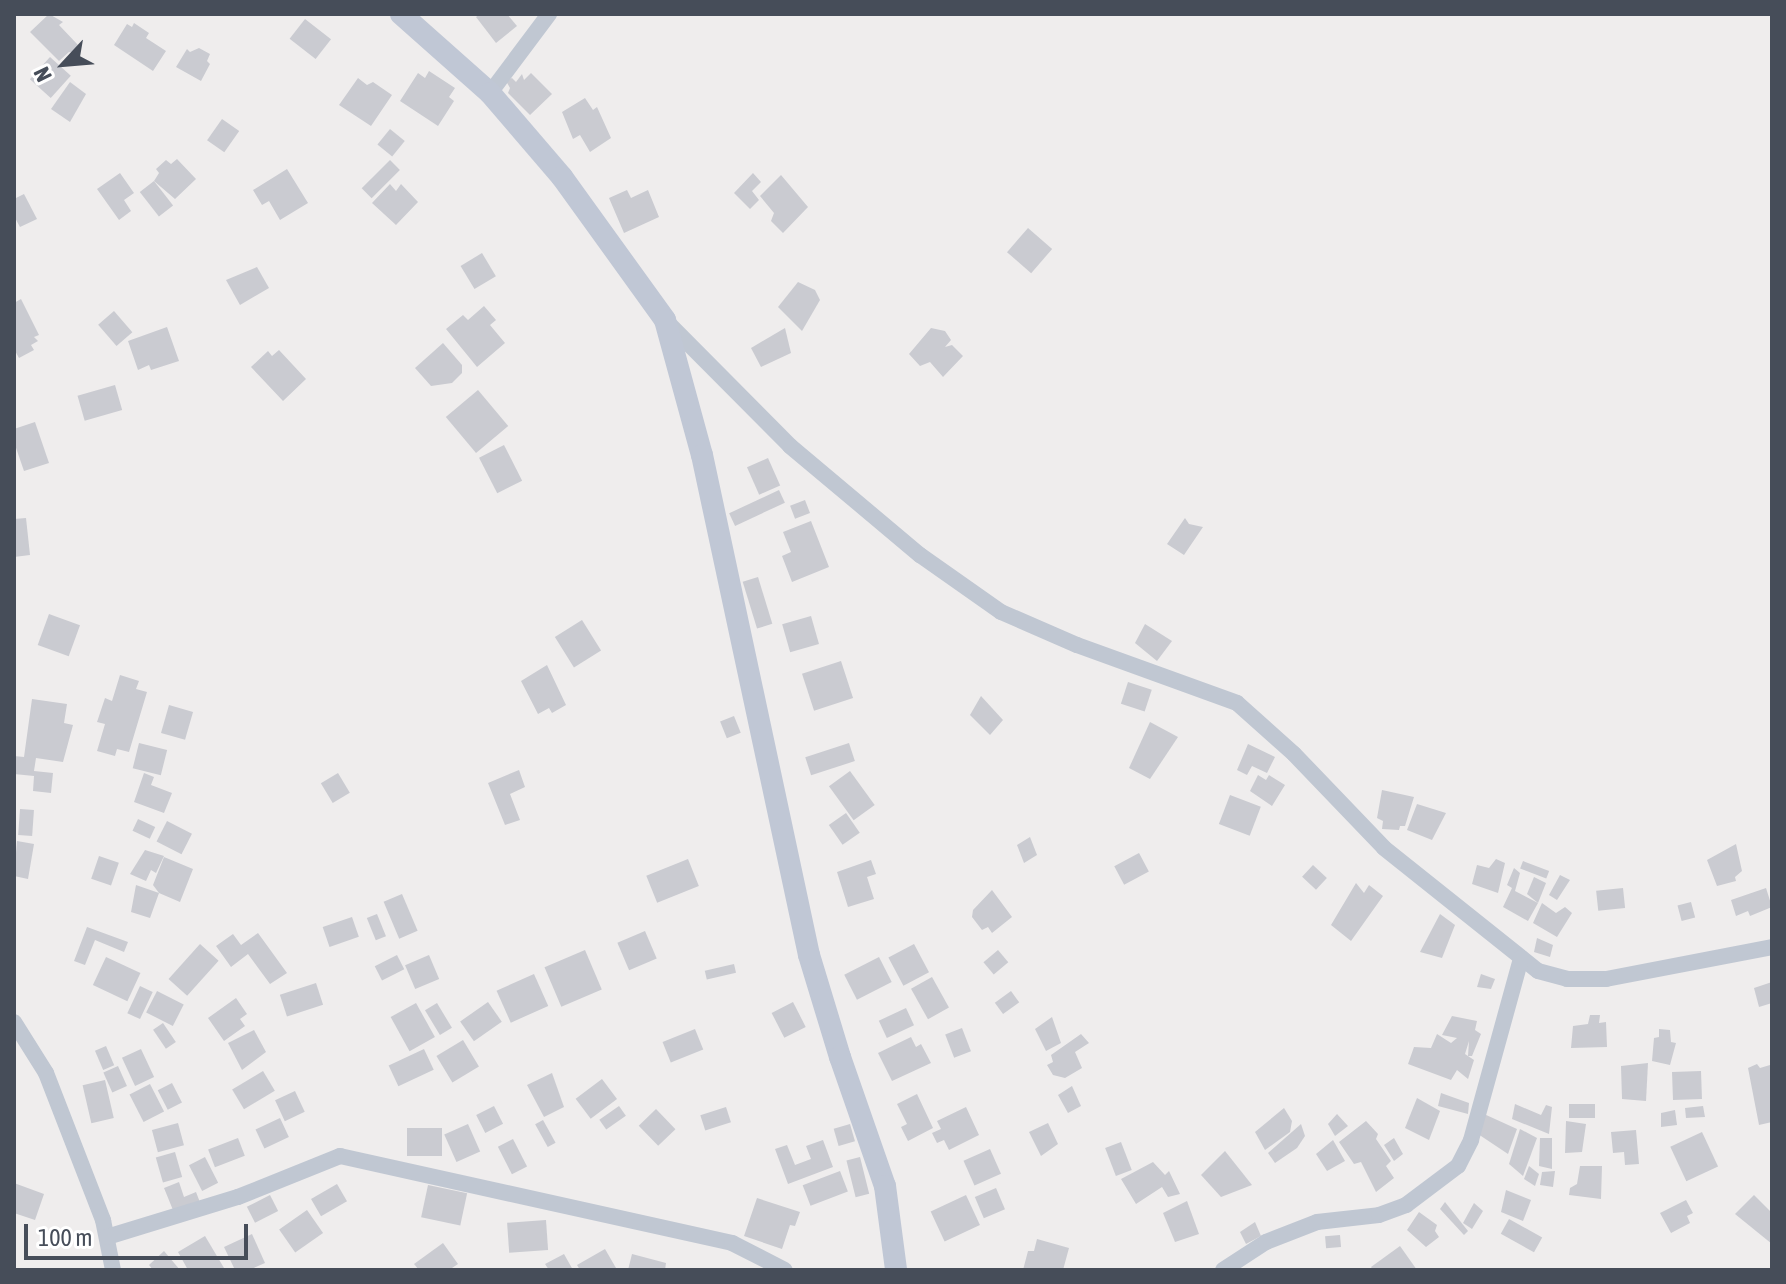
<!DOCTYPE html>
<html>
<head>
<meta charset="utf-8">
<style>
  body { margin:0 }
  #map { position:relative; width:1786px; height:1284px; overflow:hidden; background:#efeded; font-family:"Asap Condensed",sans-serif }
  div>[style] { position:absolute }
  .building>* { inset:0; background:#cacbd1; transform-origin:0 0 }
  .street>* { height:16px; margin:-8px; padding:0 8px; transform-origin:8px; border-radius:8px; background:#c0c7d2 }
  .secondary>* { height:22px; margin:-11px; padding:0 11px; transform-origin:11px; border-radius:11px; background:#c0c7d5 }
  span { translate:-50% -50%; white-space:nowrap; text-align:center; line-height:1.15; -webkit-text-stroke:8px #fff; paint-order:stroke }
  .frame { position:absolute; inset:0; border:16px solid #464d59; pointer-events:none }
  .north { position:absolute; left:24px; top:24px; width:80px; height:80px; -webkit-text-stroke:6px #fff; paint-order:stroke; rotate:244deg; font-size:22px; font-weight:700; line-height:32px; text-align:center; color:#464d59 }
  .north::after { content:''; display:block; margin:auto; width:28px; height:36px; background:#464d59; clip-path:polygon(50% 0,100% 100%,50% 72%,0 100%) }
  .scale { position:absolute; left:24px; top:1224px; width:224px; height:36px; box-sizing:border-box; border:4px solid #464d59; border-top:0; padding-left:10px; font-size:24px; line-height:28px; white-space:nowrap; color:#464d59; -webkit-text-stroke:6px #fff; paint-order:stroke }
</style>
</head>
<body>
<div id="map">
  <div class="building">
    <div style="clip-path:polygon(49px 14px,63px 22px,59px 25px,78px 45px,74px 53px,69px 52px,59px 61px,30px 32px)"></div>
    <div style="clip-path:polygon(480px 14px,507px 14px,517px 26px,496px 43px,476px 17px)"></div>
    <div style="left:305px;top:19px;width:33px;height:25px;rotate:38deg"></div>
    <div style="clip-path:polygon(134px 23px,149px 33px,146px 38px,166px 51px,153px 71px,114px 45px,127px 24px,132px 27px)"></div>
    <div style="clip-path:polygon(199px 48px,210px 54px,207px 61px,210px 64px,201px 81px,176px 67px,187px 49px,190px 52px)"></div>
    <div style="left:50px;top:57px;width:28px;height:30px;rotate:42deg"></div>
    <div style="clip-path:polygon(429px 71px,455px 88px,449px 97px,454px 101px,438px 126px,400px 101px,418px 73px,425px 78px)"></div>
    <div style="clip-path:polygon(531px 73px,552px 94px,530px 115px,508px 93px,510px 88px,506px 81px,512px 78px,516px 82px,522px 74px,524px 80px)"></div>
    <div style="clip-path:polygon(358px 78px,367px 85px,373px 82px,392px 95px,371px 126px,339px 105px)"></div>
    <div style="clip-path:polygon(70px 82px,86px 94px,70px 122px,51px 109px)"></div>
    <div style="clip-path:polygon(585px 98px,593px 110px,597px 107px,611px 138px,590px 152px,580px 135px,573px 139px,562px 112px)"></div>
    <div style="left:222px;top:119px;width:21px;height:26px;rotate:35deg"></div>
    <div style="left:390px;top:129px;width:19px;height:20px;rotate:39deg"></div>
    <div style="clip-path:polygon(177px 159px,196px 179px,175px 199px,154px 181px,159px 173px,156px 169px,166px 160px,171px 164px)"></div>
    <div style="left:390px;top:160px;width:14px;height:40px;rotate:45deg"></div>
    <div style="clip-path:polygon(287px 169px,308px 203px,280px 220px,269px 201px,262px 205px,253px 190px)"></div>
    <div style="clip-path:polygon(120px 173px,134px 193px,124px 200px,131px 211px,119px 220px,97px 189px)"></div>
    <div style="clip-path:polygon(753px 173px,761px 182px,752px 191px,759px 200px,750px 209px,734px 193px)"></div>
    <div style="clip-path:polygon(781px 175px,808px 207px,783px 233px,771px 221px,774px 213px,760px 196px)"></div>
    <div style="left:154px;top:181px;width:31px;height:18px;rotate:52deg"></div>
    <div style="clip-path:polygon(390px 184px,396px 191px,401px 184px,418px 202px,396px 225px,372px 203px)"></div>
    <div style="clip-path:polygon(627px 190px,631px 198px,648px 190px,659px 217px,624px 233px,609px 198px)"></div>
    <div style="clip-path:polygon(24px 194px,37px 219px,20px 227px,14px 216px,14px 199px)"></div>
    <div style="left:1028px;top:228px;width:32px;height:32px;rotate:41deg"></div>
    <div style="left:482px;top:253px;width:27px;height:25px;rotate:59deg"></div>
    <div style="clip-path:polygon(257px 267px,269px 288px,240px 305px,226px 280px)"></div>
    <div style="clip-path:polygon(798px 282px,815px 290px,820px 300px,802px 331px,778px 307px)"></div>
    <div style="clip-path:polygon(21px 299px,39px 335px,34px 337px,38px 341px,31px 345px,34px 350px,19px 358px,14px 349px,14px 303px)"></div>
    <div style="clip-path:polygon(484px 306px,496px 320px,490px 325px,505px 343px,477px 367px,446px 329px,463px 315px,468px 320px)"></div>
    <div style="left:114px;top:311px;width:28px;height:21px;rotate:49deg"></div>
    <div style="clip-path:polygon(167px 327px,179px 361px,151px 370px,149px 365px,138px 370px,128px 341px)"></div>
    <div style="clip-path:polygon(785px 328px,791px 353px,761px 367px,751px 348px)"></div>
    <div style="clip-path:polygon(931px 328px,945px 331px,951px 340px,945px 347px,952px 345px,963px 356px,943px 377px,930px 362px,920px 366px,909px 354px)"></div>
    <div style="clip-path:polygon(443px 343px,462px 365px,462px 373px,452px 383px,431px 386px,415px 368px)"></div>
    <div style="clip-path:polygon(279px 350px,306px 379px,283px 401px,251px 367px,268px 351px,272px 356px)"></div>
    <div style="left:115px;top:385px;width:26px;height:39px;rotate:74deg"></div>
    <div style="left:478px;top:390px;width:47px;height:42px;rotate:50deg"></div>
    <div style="clip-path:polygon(35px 422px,49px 463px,24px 471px,14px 442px,14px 429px)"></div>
    <div style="left:504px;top:445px;width:40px;height:28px;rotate:63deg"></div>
    <div style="left:768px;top:458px;width:30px;height:23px;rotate:66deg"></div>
    <div style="left:779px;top:490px;width:14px;height:55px;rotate:65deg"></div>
    <div style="left:805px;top:500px;width:14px;height:16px;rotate:69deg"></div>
    <div style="clip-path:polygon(26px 518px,30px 555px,14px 557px,14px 519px)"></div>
    <div style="clip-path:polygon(1185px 518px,1189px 524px,1203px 527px,1184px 555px,1167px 544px)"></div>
    <div style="clip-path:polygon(811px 521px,829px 567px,792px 582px,782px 556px,791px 552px,783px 532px)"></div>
    <div style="left:758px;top:577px;width:49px;height:16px;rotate:73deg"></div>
    <div style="left:49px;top:614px;width:33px;height:33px;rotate:20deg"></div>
    <div style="left:811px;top:616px;width:29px;height:30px;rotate:74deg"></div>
    <div style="left:582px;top:620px;width:36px;height:32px;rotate:58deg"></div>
    <div style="clip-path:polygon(1145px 624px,1172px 641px,1157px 661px,1135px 643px)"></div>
    <div style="left:841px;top:661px;width:39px;height:41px;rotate:72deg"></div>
    <div style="clip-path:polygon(547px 665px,566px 705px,552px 713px,549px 708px,538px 714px,521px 681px)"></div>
    <div style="clip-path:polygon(120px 675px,139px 681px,136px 689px,147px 692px,129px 752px,117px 749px,115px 756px,97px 751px,105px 724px,97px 722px,105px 698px,112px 701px)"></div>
    <div style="left:1128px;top:682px;width:25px;height:23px;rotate:18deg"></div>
    <div style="clip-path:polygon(981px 696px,1003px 720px,990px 735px,970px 715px)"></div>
    <div style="clip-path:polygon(32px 699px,67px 704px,64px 723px,73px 725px,63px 762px,36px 758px,34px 771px,53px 773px,51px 793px,33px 791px,34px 776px,14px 774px,14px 756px,24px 757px)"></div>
    <div style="left:169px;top:705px;width:25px;height:29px;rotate:16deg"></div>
    <div style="left:734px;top:716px;width:18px;height:15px;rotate:68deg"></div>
    <div style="clip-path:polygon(1150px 722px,1178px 737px,1150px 779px,1129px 768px)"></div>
    <div style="left:139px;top:743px;width:29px;height:26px;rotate:14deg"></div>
    <div style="left:849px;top:743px;width:19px;height:46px;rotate:72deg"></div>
    <div style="clip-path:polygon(1248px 744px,1275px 757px,1267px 773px,1252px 766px,1247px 775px,1237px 770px)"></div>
    <div style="clip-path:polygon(519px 770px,525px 787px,510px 794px,520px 820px,505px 825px,488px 783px)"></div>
    <div style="left:850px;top:771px;width:42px;height:26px;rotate:54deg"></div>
    <div style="clip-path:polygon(144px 773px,154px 777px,151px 785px,172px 793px,164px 813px,134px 802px)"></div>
    <div style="left:338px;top:773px;width:23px;height:20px;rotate:59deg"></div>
    <div style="clip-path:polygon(1258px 775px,1266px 780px,1269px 775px,1285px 785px,1272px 806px,1250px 791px)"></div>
    <div style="clip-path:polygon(1382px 790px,1414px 797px,1405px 826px,1400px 826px,1399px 830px,1382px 829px,1383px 821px,1377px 818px)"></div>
    <div style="left:1230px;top:795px;width:33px;height:31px;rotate:21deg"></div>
    <div style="clip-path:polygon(1417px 804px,1446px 813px,1432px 840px,1407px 830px)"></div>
    <div style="left:20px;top:809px;width:14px;height:26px;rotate:4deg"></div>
    <div style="left:846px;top:813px;width:24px;height:21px;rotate:55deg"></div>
    <div style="left:138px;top:819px;width:19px;height:13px;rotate:25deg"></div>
    <div style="left:167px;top:821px;width:28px;height:23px;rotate:27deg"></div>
    <div style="clip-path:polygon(1030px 837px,1037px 855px,1024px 863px,1017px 845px)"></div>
    <div style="clip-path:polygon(17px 841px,34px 844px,28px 879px,14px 876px)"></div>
    <div style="clip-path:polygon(1736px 844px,1742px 871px,1735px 877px,1736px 881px,1717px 886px,1707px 860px)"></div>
    <div style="clip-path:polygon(145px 850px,164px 856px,156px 873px,151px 870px,146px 881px,130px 874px)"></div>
    <div style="left:1139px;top:853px;width:21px;height:28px;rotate:62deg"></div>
    <div style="left:99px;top:856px;width:21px;height:24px;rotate:19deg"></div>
    <div style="clip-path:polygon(164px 857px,193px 869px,180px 902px,159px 893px,150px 918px,131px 912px,136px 885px,159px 893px,153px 885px)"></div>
    <div style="left:688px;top:859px;width:29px;height:45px;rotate:68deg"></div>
    <div style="clip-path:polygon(1496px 859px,1505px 863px,1498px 893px,1472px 884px,1477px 865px,1489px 868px)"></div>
    <div style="clip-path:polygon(871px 860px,876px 874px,867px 877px,874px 899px,848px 907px,837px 872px)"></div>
    <div style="left:1523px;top:861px;width:28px;height:8px;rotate:21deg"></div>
    <div style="left:1313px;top:865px;width:19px;height:16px;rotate:43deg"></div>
    <div style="clip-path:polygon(1514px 868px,1520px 873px,1515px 891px,1538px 903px,1528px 921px,1503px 907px,1512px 888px,1507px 885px)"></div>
    <div style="clip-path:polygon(1560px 875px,1570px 880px,1557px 900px,1549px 895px)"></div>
    <div style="clip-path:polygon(1534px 877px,1546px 883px,1538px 903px,1527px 894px)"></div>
    <div style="clip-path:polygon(1356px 883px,1364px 893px,1369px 885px,1383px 896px,1351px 941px,1331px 925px)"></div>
    <div style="left:1623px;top:888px;width:20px;height:27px;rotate:84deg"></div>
    <div style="clip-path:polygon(1766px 888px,1772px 907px,1750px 916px,1748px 911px,1736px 916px,1731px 900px)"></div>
    <div style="clip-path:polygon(992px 890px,1012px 917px,992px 933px,988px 927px,982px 930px,972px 917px,973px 910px)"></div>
    <div style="left:402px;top:894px;width:40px;height:20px;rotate:67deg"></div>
    <div style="left:1691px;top:902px;width:16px;height:14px;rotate:75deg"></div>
    <div style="clip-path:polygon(1542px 903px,1556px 913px,1565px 907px,1572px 913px,1557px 937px,1533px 923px)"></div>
    <div style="left:377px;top:914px;width:24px;height:11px;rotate:68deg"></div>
    <div style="clip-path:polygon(1440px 914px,1455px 925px,1442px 958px,1420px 952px)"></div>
    <div style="left:352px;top:917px;width:21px;height:31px;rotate:71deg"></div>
    <div style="clip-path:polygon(87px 927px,128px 942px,124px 952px,95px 940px,85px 965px,74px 961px)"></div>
    <div style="left:645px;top:931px;width:30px;height:30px;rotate:67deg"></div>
    <div style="clip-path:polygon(258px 933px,287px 973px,270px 984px,248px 954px,231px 967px,216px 946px,233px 934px,241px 945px)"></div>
    <div style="clip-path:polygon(1537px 938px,1553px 945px,1550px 957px,1534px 952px)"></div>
    <div style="left:200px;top:944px;width:25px;height:47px;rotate:42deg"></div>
    <div style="left:914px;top:944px;width:32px;height:29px;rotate:62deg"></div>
    <div style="left:585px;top:950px;width:43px;height:44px;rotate:67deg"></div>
    <div style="left:998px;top:950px;width:16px;height:19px;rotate:50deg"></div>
    <div style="left:397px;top:955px;width:16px;height:25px;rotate:63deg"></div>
    <div style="left:429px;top:955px;width:26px;height:26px;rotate:67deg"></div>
    <div style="left:106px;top:957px;width:38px;height:31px;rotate:25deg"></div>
    <div style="left:879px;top:957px;width:28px;height:39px;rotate:63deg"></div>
    <div style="left:734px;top:964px;width:9px;height:30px;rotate:77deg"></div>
    <div style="left:534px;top:974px;width:35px;height:41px;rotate:66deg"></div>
    <div style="clip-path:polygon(1481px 974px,1495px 979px,1491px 989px,1477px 987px)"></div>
    <div style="left:932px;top:977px;width:35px;height:24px;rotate:61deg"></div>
    <div style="clip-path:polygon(1772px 982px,1772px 1003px,1759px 1007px,1754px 988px)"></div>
    <div style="left:316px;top:983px;width:23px;height:38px;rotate:72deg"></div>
    <div style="left:140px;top:986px;width:14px;height:30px;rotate:25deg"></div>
    <div style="left:157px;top:991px;width:30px;height:24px;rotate:27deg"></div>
    <div style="left:1011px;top:991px;width:14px;height:20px;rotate:54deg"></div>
    <div style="clip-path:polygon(236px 998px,247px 1014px,240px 1019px,245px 1026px,224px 1041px,208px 1018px)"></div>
    <div style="left:488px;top:1002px;width:24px;height:34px;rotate:55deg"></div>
    <div style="left:793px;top:1002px;width:28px;height:24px;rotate:63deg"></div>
    <div style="left:416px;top:1003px;width:39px;height:29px;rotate:61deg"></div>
    <div style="left:437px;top:1003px;width:29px;height:14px;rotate:59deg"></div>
    <div style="left:906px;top:1008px;width:19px;height:30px;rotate:65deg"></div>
    <div style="clip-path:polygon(1590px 1015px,1600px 1015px,1599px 1023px,1606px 1022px,1607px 1047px,1571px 1048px,1573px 1026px,1588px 1024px)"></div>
    <div style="clip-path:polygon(1452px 1016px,1477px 1021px,1475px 1030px,1481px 1034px,1472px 1056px,1468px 1056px,1469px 1041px,1465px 1054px,1474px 1060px,1468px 1079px,1457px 1070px,1451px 1080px,1408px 1064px,1414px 1047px,1431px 1048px,1437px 1034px,1451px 1043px,1457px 1038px,1442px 1035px)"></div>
    <div style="clip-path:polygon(1052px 1017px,1061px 1043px,1046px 1051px,1035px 1029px)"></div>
    <div style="left:163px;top:1023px;width:23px;height:12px;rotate:56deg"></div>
    <div style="left:962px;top:1028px;width:25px;height:18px;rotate:69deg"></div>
    <div style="left:695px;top:1029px;width:22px;height:35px;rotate:68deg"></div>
    <div style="clip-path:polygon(1659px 1029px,1670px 1030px,1671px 1042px,1676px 1043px,1670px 1065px,1652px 1061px,1654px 1038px,1659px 1037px)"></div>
    <div style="clip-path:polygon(254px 1030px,266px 1052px,242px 1070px,228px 1043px)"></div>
    <div style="clip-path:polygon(1081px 1034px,1089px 1043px,1075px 1052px,1082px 1068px,1065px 1078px,1053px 1075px,1047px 1065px,1053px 1062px,1051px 1055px)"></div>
    <div style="clip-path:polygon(911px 1037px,916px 1047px,921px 1044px,931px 1063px,892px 1081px,878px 1053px)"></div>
    <div style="left:463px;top:1040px;width:31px;height:31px;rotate:59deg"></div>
    <div style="left:106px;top:1046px;width:21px;height:12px;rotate:67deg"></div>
    <div style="left:141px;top:1049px;width:31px;height:21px;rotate:65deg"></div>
    <div style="left:424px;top:1049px;width:23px;height:39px;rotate:65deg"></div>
    <div style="clip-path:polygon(1648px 1063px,1646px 1101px,1622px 1099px,1621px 1066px)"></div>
    <div style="clip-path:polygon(1757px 1064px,1760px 1068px,1770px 1065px,1772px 1071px,1772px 1122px,1759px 1125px,1748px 1068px)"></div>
    <div style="left:118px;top:1066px;width:22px;height:16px;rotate:66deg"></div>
    <div style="left:263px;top:1071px;width:23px;height:36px;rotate:59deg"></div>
    <div style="left:1701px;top:1071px;width:28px;height:29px;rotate:88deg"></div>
    <div style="clip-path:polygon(552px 1073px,564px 1107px,544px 1117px,527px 1085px)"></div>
    <div style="left:602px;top:1079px;width:25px;height:33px;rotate:53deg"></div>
    <div style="left:105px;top:1080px;width:39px;height:23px;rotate:77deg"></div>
    <div style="left:172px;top:1083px;width:22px;height:16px;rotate:63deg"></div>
    <div style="left:150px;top:1084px;width:31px;height:23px;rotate:63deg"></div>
    <div style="clip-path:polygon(1072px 1086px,1081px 1106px,1068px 1113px,1058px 1095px)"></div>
    <div style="left:295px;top:1091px;width:23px;height:22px;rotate:65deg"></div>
    <div style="clip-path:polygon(1441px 1093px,1469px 1103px,1468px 1114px,1438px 1106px)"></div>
    <div style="clip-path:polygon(917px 1094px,933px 1128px,908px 1141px,901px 1127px,907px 1124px,897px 1104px)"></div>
    <div style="clip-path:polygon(1417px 1098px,1440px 1111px,1429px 1140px,1405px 1128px)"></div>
    <div style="clip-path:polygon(1515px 1104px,1541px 1115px,1546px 1105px,1552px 1107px,1549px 1134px,1512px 1119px)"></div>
    <div style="left:1569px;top:1104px;width:26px;height:14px"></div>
    <div style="left:494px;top:1106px;width:20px;height:20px;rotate:63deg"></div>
    <div style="left:619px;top:1106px;width:12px;height:24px;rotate:55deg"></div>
    <div style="clip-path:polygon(1703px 1106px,1705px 1117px,1686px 1118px,1685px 1108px)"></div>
    <div style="left:726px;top:1107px;width:16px;height:27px;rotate:72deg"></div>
    <div style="clip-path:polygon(966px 1107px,979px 1135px,949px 1150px,944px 1140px,937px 1143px,932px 1133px,941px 1129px,937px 1121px)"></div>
    <div style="clip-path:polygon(1284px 1108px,1292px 1121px,1290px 1132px,1265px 1150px,1255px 1132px)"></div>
    <div style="left:656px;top:1109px;width:28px;height:24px;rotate:46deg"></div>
    <div style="clip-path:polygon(1675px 1110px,1677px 1125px,1661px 1127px,1661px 1113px)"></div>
    <div style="clip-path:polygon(1337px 1114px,1348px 1126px,1335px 1136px,1328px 1124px)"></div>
    <div style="clip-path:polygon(1484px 1114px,1517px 1129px,1508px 1154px,1478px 1134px)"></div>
    <div style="left:280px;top:1118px;width:21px;height:27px;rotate:65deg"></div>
    <div style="left:543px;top:1120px;width:26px;height:9px;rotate:61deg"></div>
    <div style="clip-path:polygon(1366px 1121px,1378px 1134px,1376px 1139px,1391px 1161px,1386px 1166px,1394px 1178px,1376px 1192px,1361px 1162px,1354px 1164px,1339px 1142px)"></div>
    <div style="clip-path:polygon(1566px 1121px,1586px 1124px,1582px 1152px,1565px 1153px)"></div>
    <div style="left:178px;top:1123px;width:23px;height:27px;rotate:75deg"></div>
    <div style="clip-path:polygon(1048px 1123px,1058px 1144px,1041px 1156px,1029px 1132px)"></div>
    <div style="left:468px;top:1124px;width:30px;height:26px;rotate:66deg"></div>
    <div style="left:850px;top:1124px;width:18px;height:17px;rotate:74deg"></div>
    <div style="clip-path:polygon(1301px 1124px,1305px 1136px,1297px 1148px,1275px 1163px,1268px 1153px)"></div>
    <div style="left:442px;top:1128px;width:28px;height:35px;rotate:90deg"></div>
    <div style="clip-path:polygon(1520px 1129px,1537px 1138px,1523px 1176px,1509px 1164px)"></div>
    <div style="clip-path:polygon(1636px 1130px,1639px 1164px,1625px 1165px,1624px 1152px,1613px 1153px,1611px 1132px)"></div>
    <div style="left:1702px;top:1132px;width:38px;height:35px;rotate:65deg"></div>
    <div style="left:238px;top:1138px;width:19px;height:32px;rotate:69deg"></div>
    <div style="clip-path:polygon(1394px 1138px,1403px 1154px,1394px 1161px,1384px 1145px)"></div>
    <div style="clip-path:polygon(1540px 1138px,1552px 1138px,1552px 1169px,1539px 1166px)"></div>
    <div style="left:513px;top:1139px;width:31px;height:17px;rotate:63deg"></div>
    <div style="clip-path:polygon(823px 1140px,833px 1167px,788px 1184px,775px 1149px,787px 1145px,795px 1165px,811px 1159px,806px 1146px)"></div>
    <div style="clip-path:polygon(1333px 1140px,1345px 1161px,1327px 1171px,1316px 1154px)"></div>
    <div style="left:1121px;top:1142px;width:30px;height:17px;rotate:69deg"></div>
    <div style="left:990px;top:1149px;width:27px;height:29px;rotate:66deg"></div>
    <div style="clip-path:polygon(1225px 1151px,1252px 1185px,1221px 1197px,1201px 1175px)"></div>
    <div style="left:175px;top:1152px;width:26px;height:20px;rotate:74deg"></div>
    <div style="left:205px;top:1157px;width:29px;height:18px;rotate:63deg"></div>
    <div style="left:860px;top:1157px;width:38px;height:14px;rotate:76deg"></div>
    <div style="clip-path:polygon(1153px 1162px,1165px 1175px,1169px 1171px,1180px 1194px,1168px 1197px,1162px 1187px,1136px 1204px,1121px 1179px)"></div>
    <div style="clip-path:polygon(1529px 1166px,1539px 1174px,1535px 1186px,1524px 1179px)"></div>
    <div style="clip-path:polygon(1580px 1166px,1602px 1166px,1601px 1199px,1569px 1195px,1570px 1188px,1577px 1184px)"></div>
    <div style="left:840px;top:1171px;width:22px;height:40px;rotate:69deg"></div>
    <div style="clip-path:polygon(1555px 1171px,1553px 1187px,1540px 1185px,1542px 1172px)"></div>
    <div style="clip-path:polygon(179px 1182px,184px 1197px,196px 1192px,201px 1205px,175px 1215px,164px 1188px)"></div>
    <div style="clip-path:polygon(14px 1183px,44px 1194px,35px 1220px,14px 1213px)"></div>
    <div style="left:337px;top:1184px;width:20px;height:30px;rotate:60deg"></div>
    <div style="left:428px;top:1185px;width:40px;height:33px;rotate:12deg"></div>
    <div style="left:996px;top:1188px;width:23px;height:23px;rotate:67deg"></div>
    <div style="clip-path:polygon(1506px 1190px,1531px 1200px,1523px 1221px,1501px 1212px)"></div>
    <div style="left:270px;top:1195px;width:18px;height:26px;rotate:63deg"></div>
    <div style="left:966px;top:1195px;width:33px;height:39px;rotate:65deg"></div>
    <div style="clip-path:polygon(1754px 1195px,1772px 1213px,1772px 1244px,1735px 1214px)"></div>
    <div style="clip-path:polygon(757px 1198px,800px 1212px,795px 1226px,790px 1225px,782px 1249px,744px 1236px)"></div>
    <div style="clip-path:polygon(1686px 1200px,1693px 1213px,1687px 1216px,1690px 1223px,1671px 1233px,1660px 1213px)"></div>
    <div style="clip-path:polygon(1187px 1201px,1199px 1234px,1175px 1242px,1163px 1213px)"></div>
    <div style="clip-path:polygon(1445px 1202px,1468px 1231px,1464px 1235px,1440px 1209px)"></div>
    <div style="clip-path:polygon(1474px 1203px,1483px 1211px,1472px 1229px,1463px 1223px)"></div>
    <div style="left:307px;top:1210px;width:28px;height:34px;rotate:55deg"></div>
    <div style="clip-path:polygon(1419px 1212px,1437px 1225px,1435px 1231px,1439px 1237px,1426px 1247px,1407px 1230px)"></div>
    <div style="left:1509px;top:1219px;width:38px;height:17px;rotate:29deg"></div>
    <div style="left:546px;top:1220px;width:30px;height:39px;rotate:86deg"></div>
    <div style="clip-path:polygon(1255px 1222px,1261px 1236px,1246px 1244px,1240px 1232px)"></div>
    <div style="clip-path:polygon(252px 1234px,265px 1263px,249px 1270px,235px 1270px,224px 1247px)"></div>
    <div style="left:1340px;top:1235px;width:12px;height:15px;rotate:85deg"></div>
    <div style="clip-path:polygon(205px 1236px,224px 1268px,221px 1270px,188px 1270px,178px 1252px)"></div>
    <div style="clip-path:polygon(1037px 1239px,1069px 1248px,1063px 1270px,1023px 1270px,1028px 1251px,1034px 1251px)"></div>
    <div style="clip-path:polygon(443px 1243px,458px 1264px,449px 1270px,419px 1270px,414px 1264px)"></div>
    <div style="clip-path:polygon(1400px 1246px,1417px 1270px,1373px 1270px,1371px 1267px)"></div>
    <div style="clip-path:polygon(605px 1249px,616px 1268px,580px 1270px,577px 1265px)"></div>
    <div style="clip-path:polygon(164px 1251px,180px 1270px,153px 1270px,149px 1265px)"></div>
    <div style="clip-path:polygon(564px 1254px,573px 1270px,549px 1270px,545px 1264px)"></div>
    <div style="clip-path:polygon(632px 1254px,666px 1263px,665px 1270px,628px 1270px)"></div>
  </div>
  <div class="street">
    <div style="left:490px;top:93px;width:99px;rotate:-53.2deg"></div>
    <div style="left:667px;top:322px;width:175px;rotate:45.2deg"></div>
    <div style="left:790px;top:446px;width:170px;rotate:40deg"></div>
    <div style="left:920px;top:555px;width:99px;rotate:35.1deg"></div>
    <div style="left:1001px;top:612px;width:83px;rotate:23.5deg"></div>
    <div style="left:1077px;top:645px;width:170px;rotate:19.9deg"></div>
    <div style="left:1237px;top:703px;width:76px;rotate:41.8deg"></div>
    <div style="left:1294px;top:754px;width:130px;rotate:46.2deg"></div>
    <div style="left:1384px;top:848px;width:197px;rotate:38.6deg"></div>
    <div style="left:1538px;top:971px;width:30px;rotate:15deg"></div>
    <div style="left:1567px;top:979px;width:39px"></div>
    <div style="left:1606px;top:979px;width:169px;rotate:-10.9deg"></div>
    <div style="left:14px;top:1022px;width:60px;rotate:57.9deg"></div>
    <div style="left:46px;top:1073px;width:158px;rotate:68.8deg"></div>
    <div style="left:103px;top:1220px;width:51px;rotate:78.7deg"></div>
    <div style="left:107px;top:1237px;width:137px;rotate:-17deg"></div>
    <div style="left:238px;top:1197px;width:110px;rotate:-21.9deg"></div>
    <div style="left:340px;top:1156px;width:402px;rotate:12.5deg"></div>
    <div style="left:732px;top:1243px;width:59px;rotate:27deg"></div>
    <div style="left:1223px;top:1270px;width:51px;rotate:-33.1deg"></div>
    <div style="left:1266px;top:1242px;width:55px;rotate:-21.4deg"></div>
    <div style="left:1317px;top:1222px;width:62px;rotate:-6.4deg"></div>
    <div style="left:1379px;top:1215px;width:29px;rotate:-20deg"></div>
    <div style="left:1406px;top:1205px;width:65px;rotate:-36.9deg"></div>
    <div style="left:1458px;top:1166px;width:29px;rotate:-63deg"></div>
    <div style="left:1471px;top:1140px;width:189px;rotate:-74.6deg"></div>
  </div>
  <div class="secondary">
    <div style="left:401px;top:14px;width:119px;rotate:41.6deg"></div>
    <div style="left:490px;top:93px;width:111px;rotate:49.4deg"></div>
    <div style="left:562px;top:177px;width:176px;rotate:54.2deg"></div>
    <div style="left:665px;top:320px;width:140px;rotate:74.7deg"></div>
    <div style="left:702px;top:455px;width:511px;rotate:77.92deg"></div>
    <div style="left:809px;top:955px;width:107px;rotate:73.1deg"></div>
    <div style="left:840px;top:1057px;width:137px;rotate:70.8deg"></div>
    <div style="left:885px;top:1186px;width:85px;rotate:82.5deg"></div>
  </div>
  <div class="frame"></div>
  <div class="north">N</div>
  <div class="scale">100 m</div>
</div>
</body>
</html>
